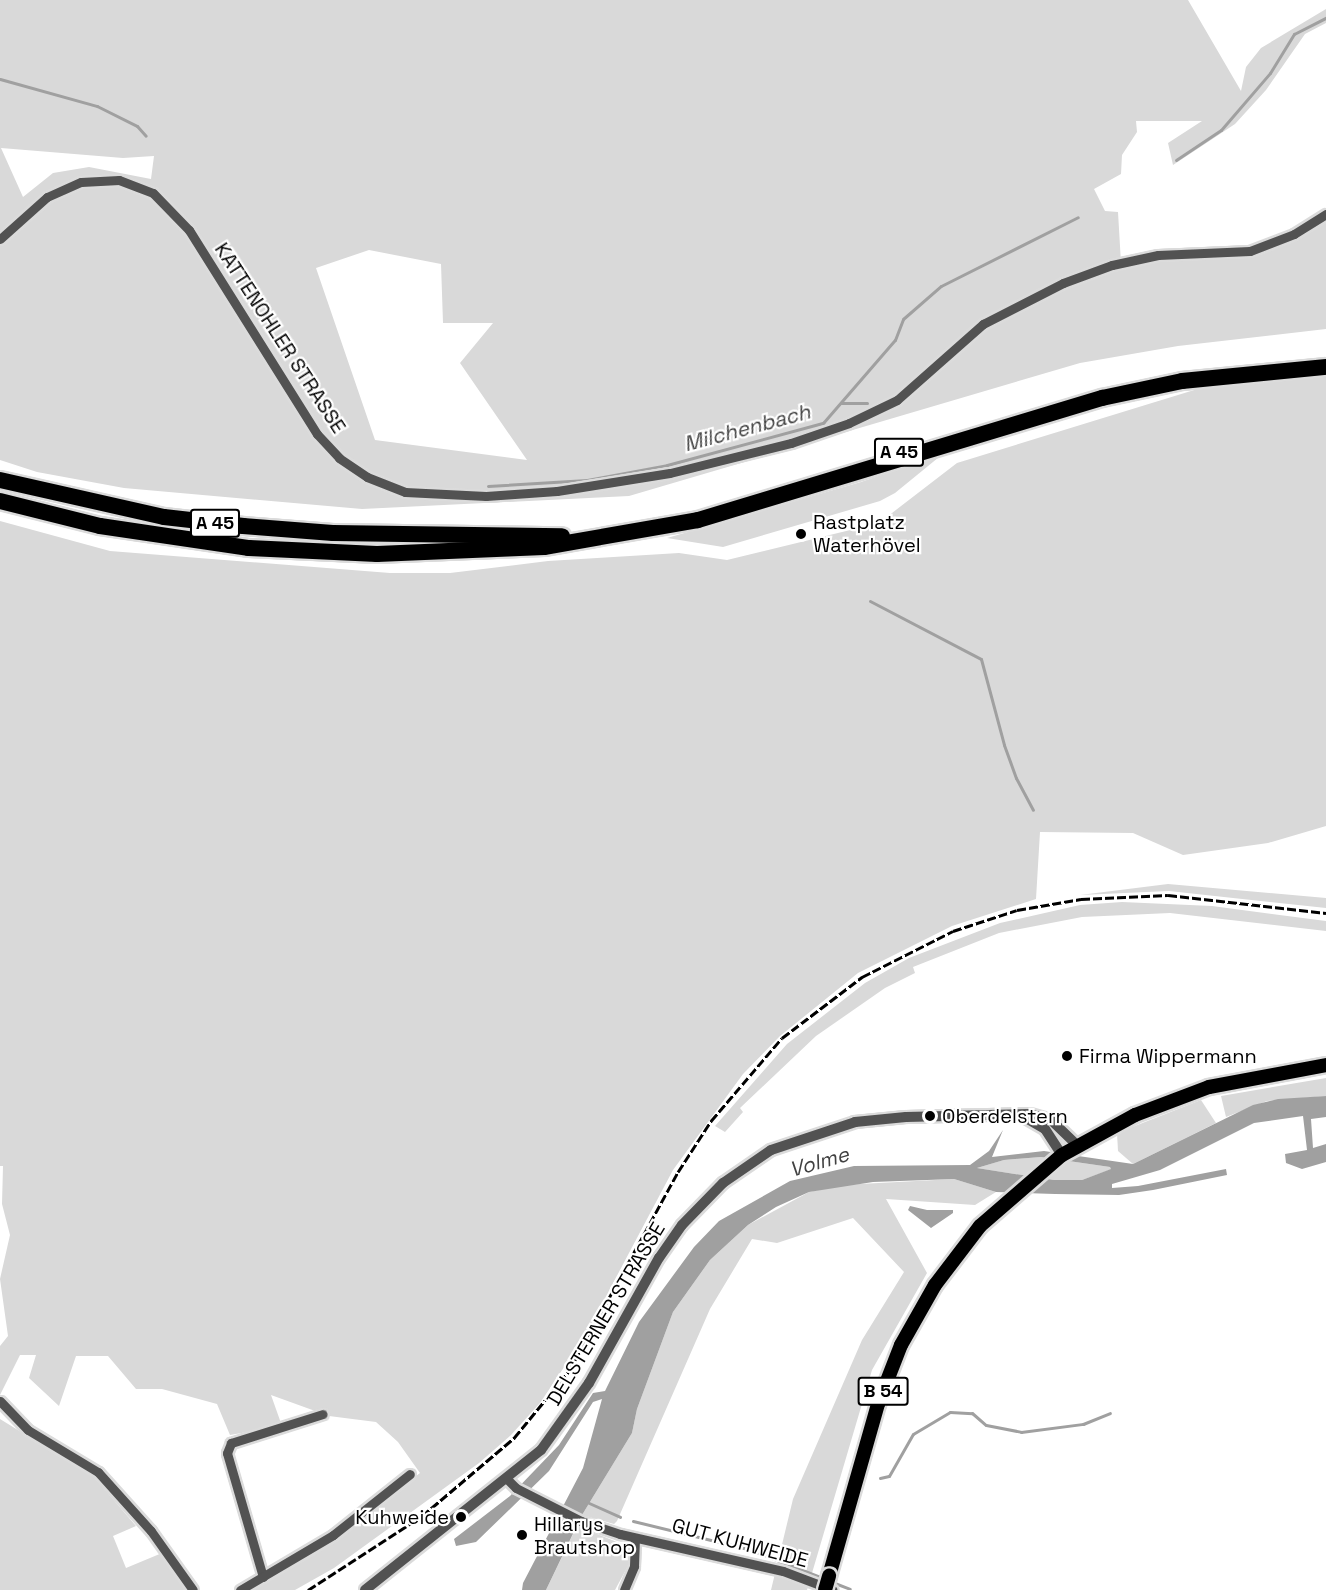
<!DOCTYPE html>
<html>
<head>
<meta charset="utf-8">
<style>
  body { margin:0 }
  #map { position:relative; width:1326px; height:1590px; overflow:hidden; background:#fff; font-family:"Space Grotesk",sans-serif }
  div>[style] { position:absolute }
  .green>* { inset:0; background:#d9d9d9 }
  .water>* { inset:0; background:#a0a0a0 }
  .stream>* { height:3px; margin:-1.5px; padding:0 1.5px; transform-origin:1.5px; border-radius:1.5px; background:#a0a0a0 }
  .roads { filter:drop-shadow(2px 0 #dbdbdb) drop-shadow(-2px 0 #dbdbdb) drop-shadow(0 2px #dbdbdb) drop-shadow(0 -2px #dbdbdb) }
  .minor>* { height:9px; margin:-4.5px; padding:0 4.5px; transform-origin:4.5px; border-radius:4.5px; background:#525252 }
  .tertiary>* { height:10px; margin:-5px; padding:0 5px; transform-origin:5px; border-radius:5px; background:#525252 }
  .primary>* { height:14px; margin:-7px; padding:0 7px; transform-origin:7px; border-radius:7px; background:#000 }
  .motorway>* { height:16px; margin:-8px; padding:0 8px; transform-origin:8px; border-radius:8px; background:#000 }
  .rail>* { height:3px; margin-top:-1.5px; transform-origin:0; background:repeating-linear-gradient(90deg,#000 0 9px,transparent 0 12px) }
  .bridges { filter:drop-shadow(2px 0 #dbdbdb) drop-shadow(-2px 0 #dbdbdb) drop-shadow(0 2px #dbdbdb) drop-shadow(0 -2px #dbdbdb) }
  .primary-bridge>* { height:14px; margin:-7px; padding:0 7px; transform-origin:7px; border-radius:7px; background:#000 }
  .dots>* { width:16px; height:16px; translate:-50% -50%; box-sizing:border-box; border:3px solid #fff; border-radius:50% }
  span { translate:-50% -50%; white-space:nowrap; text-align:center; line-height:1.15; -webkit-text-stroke:4.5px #fff; paint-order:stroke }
  .shield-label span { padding:2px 4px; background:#fff; border:2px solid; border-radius:4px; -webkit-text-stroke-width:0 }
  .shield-label { font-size:18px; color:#000; font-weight:700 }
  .street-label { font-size:20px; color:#000 }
  .poi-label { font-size:20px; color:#000 }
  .left { translate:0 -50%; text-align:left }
  .right { translate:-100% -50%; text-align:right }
  .water-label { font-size:21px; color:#414141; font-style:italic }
</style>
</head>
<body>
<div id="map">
  <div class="green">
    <div style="clip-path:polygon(evenodd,0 0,1188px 0,1241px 91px,1246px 67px,1261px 48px,1326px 9px,1326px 23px,1305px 34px,1266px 90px,1235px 124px,1173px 165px,1168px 143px,1202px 121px,1136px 121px,1137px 132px,1122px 155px,1121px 174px,1094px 189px,1105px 211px,1118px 212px,1121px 263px,1250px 251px,1326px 214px,1326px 329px,1178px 346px,1080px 363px,629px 496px,362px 509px,124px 488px,37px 472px,0 460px,0 0,1px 148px,123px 158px,154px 156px,151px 179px,89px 167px,53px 173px,23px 197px,1px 148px,0 0,369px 250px,441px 264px,443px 323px,493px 323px,460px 363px,527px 460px,375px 440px,316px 268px,369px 250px)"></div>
    <div style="clip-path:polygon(1326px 371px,1326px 826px,1268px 843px,1183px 855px,1133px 833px,1040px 832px,1036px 899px,952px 926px,858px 973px,780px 1036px,743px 1074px,673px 1170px,585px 1336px,540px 1403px,511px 1435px,479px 1463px,334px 1568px,295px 1590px,248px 1590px,326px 1545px,420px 1473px,398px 1442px,376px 1422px,329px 1416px,271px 1395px,282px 1426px,230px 1435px,217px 1404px,162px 1389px,136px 1389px,108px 1356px,76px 1356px,59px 1406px,29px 1378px,36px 1355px,20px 1355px,0 1395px,0 1346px,8px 1336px,0 1279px,10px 1235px,2px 1204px,3px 1166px,0 1166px,0 521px,110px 551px,390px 573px,450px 573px,548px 561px,679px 553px,727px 560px,879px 523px,957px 463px,1204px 387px)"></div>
    <div style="clip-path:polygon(944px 453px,895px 493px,880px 501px,723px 547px,667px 538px,861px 482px)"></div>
    <div style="clip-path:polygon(1168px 884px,1326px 898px,1326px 908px,1169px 891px,1080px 895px)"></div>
    <div style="clip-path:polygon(1122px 902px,1212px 906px,1326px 921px,1326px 931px,1170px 913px,1082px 917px,999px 933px,913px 967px,915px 973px,885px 988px,816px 1036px,740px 1108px,743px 1112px,725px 1132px,715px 1126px,787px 1044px,865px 983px,909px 958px,1000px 923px,1080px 905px)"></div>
    <div style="clip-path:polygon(1326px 1078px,1326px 1096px,1267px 1101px,1226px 1117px,1221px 1096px)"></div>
    <div style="clip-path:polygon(1201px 1100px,1216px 1123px,1133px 1164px,1118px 1151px,1117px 1133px)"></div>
    <div style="clip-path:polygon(1041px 1157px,1110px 1167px,1112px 1169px,1082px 1180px,1054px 1180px,977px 1168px,1004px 1160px)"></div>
    <div style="clip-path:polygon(954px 1179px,996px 1192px,975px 1205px,886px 1199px,927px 1273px,872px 1370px,807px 1590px,771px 1590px,793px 1499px,862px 1340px,904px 1272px,853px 1218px,777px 1243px,752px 1239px,710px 1309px,617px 1521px,614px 1524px,582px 1515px,632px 1433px,637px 1409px,673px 1312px,710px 1260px,748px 1225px,809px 1192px,841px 1185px)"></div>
    <div style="clip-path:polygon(0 1419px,94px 1477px,136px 1526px,113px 1536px,126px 1568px,162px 1553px,188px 1590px,0 1590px)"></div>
    <div style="clip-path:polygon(577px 1526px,627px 1546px,629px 1564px,615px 1590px,546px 1590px)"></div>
  </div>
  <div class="water">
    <div style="clip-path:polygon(evenodd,1326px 1096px,1326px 1117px,1311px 1119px,1313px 1148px,1326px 1144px,1326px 1162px,1302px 1169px,1286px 1163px,1285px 1154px,1307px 1150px,1303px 1116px,1254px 1123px,1160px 1170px,1112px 1184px,1112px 1188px,1138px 1186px,1226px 1169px,1227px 1175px,1153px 1190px,1119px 1195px,1055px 1194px,996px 1192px,954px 1179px,873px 1182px,809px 1192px,776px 1207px,748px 1225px,710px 1260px,673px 1312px,637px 1409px,632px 1433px,582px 1515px,546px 1590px,522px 1590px,523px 1583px,583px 1468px,602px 1399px,593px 1402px,549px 1471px,476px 1542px,456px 1546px,454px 1539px,510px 1496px,559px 1445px,593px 1393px,605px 1391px,639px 1322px,694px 1247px,719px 1221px,790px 1181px,854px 1166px,970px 1165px,989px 1151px,1003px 1130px,992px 1157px,1044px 1151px,1133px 1164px,1253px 1105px,1278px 1099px,1326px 1096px,1041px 1157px,1110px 1167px,1111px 1169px,1082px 1180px,1054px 1180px,977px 1168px,1004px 1160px,1041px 1157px)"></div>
    <div style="clip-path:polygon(910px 1206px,927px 1210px,953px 1210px,953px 1213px,931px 1228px,908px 1210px)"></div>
  </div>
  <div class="stream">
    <div style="left:0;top:79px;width:101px;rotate:15.6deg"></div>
    <div style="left:97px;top:106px;width:45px;rotate:26.6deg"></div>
    <div style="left:137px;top:126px;width:13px;rotate:48deg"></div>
    <div style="left:1176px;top:160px;width:54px;rotate:-33.7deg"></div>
    <div style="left:1221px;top:130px;width:75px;rotate:-49.3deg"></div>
    <div style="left:1270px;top:73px;width:46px;rotate:-58.4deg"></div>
    <div style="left:1294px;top:34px;width:36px;rotate:-27deg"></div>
    <div style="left:841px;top:403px;width:26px"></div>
    <div style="left:488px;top:486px;width:99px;rotate:-3.5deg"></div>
    <div style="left:587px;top:480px;width:81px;rotate:-10.6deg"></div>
    <div style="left:667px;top:465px;width:162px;rotate:-15.1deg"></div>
    <div style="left:823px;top:423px;width:110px;rotate:-49.1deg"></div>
    <div style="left:895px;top:340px;width:22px;rotate:-69deg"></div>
    <div style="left:903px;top:319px;width:50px;rotate:-41deg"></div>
    <div style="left:941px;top:286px;width:153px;rotate:-26.7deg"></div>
    <div style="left:870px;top:601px;width:125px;rotate:27.6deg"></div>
    <div style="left:981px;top:659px;width:89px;rotate:75deg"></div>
    <div style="left:1004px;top:745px;width:35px;rotate:70deg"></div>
    <div style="left:1016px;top:778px;width:36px;rotate:62deg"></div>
    <div style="left:880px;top:1478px;width:9px;rotate:-13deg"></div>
    <div style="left:889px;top:1476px;width:48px;rotate:-60.3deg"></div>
    <div style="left:913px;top:1434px;width:43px;rotate:-30.7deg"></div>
    <div style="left:950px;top:1412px;width:22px;rotate:3deg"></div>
    <div style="left:972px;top:1413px;width:18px;rotate:41deg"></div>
    <div style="left:986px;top:1425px;width:36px;rotate:11deg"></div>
    <div style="left:1021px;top:1432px;width:63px;rotate:-7.4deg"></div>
    <div style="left:1083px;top:1424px;width:29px;rotate:-22deg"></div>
    <div style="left:589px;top:1503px;width:34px;rotate:24deg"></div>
    <div style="left:633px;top:1521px;width:118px;rotate:13.7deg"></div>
    <div style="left:748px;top:1549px;width:80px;rotate:21.1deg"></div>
    <div style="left:832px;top:1582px;width:19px;rotate:21deg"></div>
  </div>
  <div class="roads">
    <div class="minor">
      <div style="left:0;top:239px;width:63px;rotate:-41.8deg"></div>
      <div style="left:47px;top:197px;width:37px;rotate:-24deg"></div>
      <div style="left:81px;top:182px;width:38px;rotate:-3deg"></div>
      <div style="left:119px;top:180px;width:36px;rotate:21deg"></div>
      <div style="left:153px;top:193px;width:52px;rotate:45.8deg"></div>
      <div style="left:189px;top:230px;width:241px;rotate:57.9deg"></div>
      <div style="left:317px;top:434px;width:33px;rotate:47deg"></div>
      <div style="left:339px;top:458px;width:34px;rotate:34deg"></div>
      <div style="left:367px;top:477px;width:41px;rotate:21.5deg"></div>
      <div style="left:405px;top:492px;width:81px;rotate:2.8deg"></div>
      <div style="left:486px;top:496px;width:71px;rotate:-4deg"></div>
      <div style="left:557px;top:491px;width:114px;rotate:-9.1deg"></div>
      <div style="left:670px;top:473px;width:125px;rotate:-13.9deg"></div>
      <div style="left:791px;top:443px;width:61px;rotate:-19deg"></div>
      <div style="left:849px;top:423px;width:53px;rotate:-25.6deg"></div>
      <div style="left:897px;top:400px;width:115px;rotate:-41.5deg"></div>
      <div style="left:983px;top:324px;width:90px;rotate:-27.1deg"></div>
      <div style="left:1063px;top:283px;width:52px;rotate:-20.2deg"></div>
      <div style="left:1112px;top:265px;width:47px;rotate:-12.3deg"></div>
      <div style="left:1158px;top:255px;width:92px;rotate:-2.5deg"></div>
      <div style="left:1250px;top:251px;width:47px;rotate:-21.1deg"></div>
      <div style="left:1294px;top:234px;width:38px;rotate:-32deg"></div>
      <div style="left:0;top:1401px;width:40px;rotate:46deg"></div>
      <div style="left:28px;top:1430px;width:82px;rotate:31deg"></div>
      <div style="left:98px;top:1472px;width:79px;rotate:48.1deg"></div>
      <div style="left:151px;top:1531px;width:72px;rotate:54.6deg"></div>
      <div style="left:508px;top:1480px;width:11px;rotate:45deg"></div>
      <div style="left:516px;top:1488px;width:73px;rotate:26.9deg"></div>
      <div style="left:581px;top:1521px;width:41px;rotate:18.4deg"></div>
      <div style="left:620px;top:1534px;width:167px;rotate:12.8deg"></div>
      <div style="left:783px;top:1571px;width:53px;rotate:20.8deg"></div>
      <div style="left:263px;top:1577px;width:129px;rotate:-106.2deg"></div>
      <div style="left:227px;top:1453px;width:11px;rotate:-68deg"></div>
      <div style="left:231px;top:1443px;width:96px;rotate:-17.5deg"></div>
      <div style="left:240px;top:1590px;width:108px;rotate:-30.6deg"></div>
      <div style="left:333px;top:1535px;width:98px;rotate:-38.4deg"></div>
      <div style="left:624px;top:1590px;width:26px;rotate:-67deg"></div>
      <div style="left:634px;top:1566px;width:28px;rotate:-88deg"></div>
    </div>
    <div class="tertiary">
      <div style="left:1024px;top:1117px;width:24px;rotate:30deg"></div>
      <div style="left:1045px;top:1129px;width:31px;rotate:57deg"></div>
      <div style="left:365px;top:1590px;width:225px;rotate:-38.5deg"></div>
      <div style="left:541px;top:1450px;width:82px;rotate:-54.4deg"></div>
      <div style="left:589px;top:1383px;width:143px;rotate:-60.8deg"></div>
      <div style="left:659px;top:1258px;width:40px;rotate:-55.1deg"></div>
      <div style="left:682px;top:1225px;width:59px;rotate:-45.7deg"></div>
      <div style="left:723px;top:1183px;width:58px;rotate:-34.5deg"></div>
      <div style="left:771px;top:1150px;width:89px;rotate:-18.4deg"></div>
      <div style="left:855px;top:1122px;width:51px;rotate:-5.6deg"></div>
      <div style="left:906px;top:1117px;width:124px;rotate:-1.4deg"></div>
      <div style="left:1030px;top:1114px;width:22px;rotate:16deg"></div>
      <div style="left:1051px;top:1120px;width:36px;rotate:44deg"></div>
    </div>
    <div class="primary">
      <div style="left:829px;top:1576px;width:179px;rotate:-74.1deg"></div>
      <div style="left:878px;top:1404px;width:63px;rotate:-68.7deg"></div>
      <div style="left:901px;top:1345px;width:69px;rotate:-60.5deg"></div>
      <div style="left:935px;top:1285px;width:74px;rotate:-52.7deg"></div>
      <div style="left:980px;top:1226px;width:108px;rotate:-40.9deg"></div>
      <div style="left:1062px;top:1155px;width:83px;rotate:-28.7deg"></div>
      <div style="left:1135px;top:1115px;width:79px;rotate:-20.7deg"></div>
      <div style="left:1209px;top:1087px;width:119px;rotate:-10.6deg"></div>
    </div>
    <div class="motorway">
      <div style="left:0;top:480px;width:168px;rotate:12.7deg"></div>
      <div style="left:164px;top:517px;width:80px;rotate:6.5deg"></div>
      <div style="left:243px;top:526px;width:90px;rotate:4.4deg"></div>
      <div style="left:333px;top:533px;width:229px;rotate:0.8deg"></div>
      <div style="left:0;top:501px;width:103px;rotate:14deg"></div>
      <div style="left:100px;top:526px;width:151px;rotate:8.4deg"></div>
      <div style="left:249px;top:548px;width:128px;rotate:2.7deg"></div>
      <div style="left:377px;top:554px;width:167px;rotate:-2.4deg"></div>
      <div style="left:544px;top:547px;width:156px;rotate:-9.9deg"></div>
      <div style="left:698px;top:520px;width:422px;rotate:-16.8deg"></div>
      <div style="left:1102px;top:398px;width:82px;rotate:-12deg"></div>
      <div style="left:1182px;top:381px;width:145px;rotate:-5.6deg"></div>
    </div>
  </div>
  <div class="rail">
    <div style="left:308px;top:1590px;width:136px;rotate:-33deg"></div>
    <div style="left:422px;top:1516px;width:121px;rotate:-40.3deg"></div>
    <div style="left:514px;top:1438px;width:87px;rotate:-50.6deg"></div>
    <div style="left:569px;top:1371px;width:227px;rotate:-61.3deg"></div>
    <div style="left:678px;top:1172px;width:61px;rotate:-57.1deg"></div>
    <div style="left:711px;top:1121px;width:109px;rotate:-49.5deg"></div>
    <div style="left:782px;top:1038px;width:101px;rotate:-37.3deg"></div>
    <div style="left:862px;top:977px;width:102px;rotate:-26.8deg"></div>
    <div style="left:953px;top:931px;width:67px;rotate:-18.2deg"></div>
    <div style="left:1017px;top:910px;width:65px;rotate:-9.8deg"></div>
    <div style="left:1081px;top:899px;width:87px;rotate:-2.6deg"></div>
    <div style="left:1168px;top:895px;width:159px;rotate:6.5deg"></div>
  </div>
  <div class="bridges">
    <div class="primary-bridge">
      <div style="left:825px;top:1590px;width:15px;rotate:-74deg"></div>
    </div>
  </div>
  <div class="dots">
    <div style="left:801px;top:534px;background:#000"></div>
    <div style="left:1067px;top:1056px;background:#000"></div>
    <div style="left:930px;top:1116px;background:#000"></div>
    <div style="left:461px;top:1517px;background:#000"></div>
    <div style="left:522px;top:1535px;background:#000"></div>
  </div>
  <div class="shield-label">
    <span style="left:899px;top:452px">A 45</span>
    <span style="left:215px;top:523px">A 45</span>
    <span style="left:883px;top:1391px">B 54</span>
  </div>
  <div class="street-label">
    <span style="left:280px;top:338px;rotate:57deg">KATTENOHLER STRASSE</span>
    <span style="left:606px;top:1314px;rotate:-59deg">DELSTERNER STRASSE</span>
    <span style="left:740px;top:1543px;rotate:15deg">GUT KUHWEIDE</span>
  </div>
  <div class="poi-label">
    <span class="left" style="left:813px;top:534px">Rastplatz<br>Waterhövel</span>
    <span class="left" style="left:1079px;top:1056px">Firma Wippermann</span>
    <span class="left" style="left:942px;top:1116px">Oberdelstern</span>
    <span class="right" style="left:449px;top:1517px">Kuhweide</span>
    <span class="left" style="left:534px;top:1536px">Hillarys<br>Brautshop</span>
  </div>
  <div class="water-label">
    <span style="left:747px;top:428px;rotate:-15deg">Milchenbach</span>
    <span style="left:819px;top:1162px;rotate:-16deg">Volme</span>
  </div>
</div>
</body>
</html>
